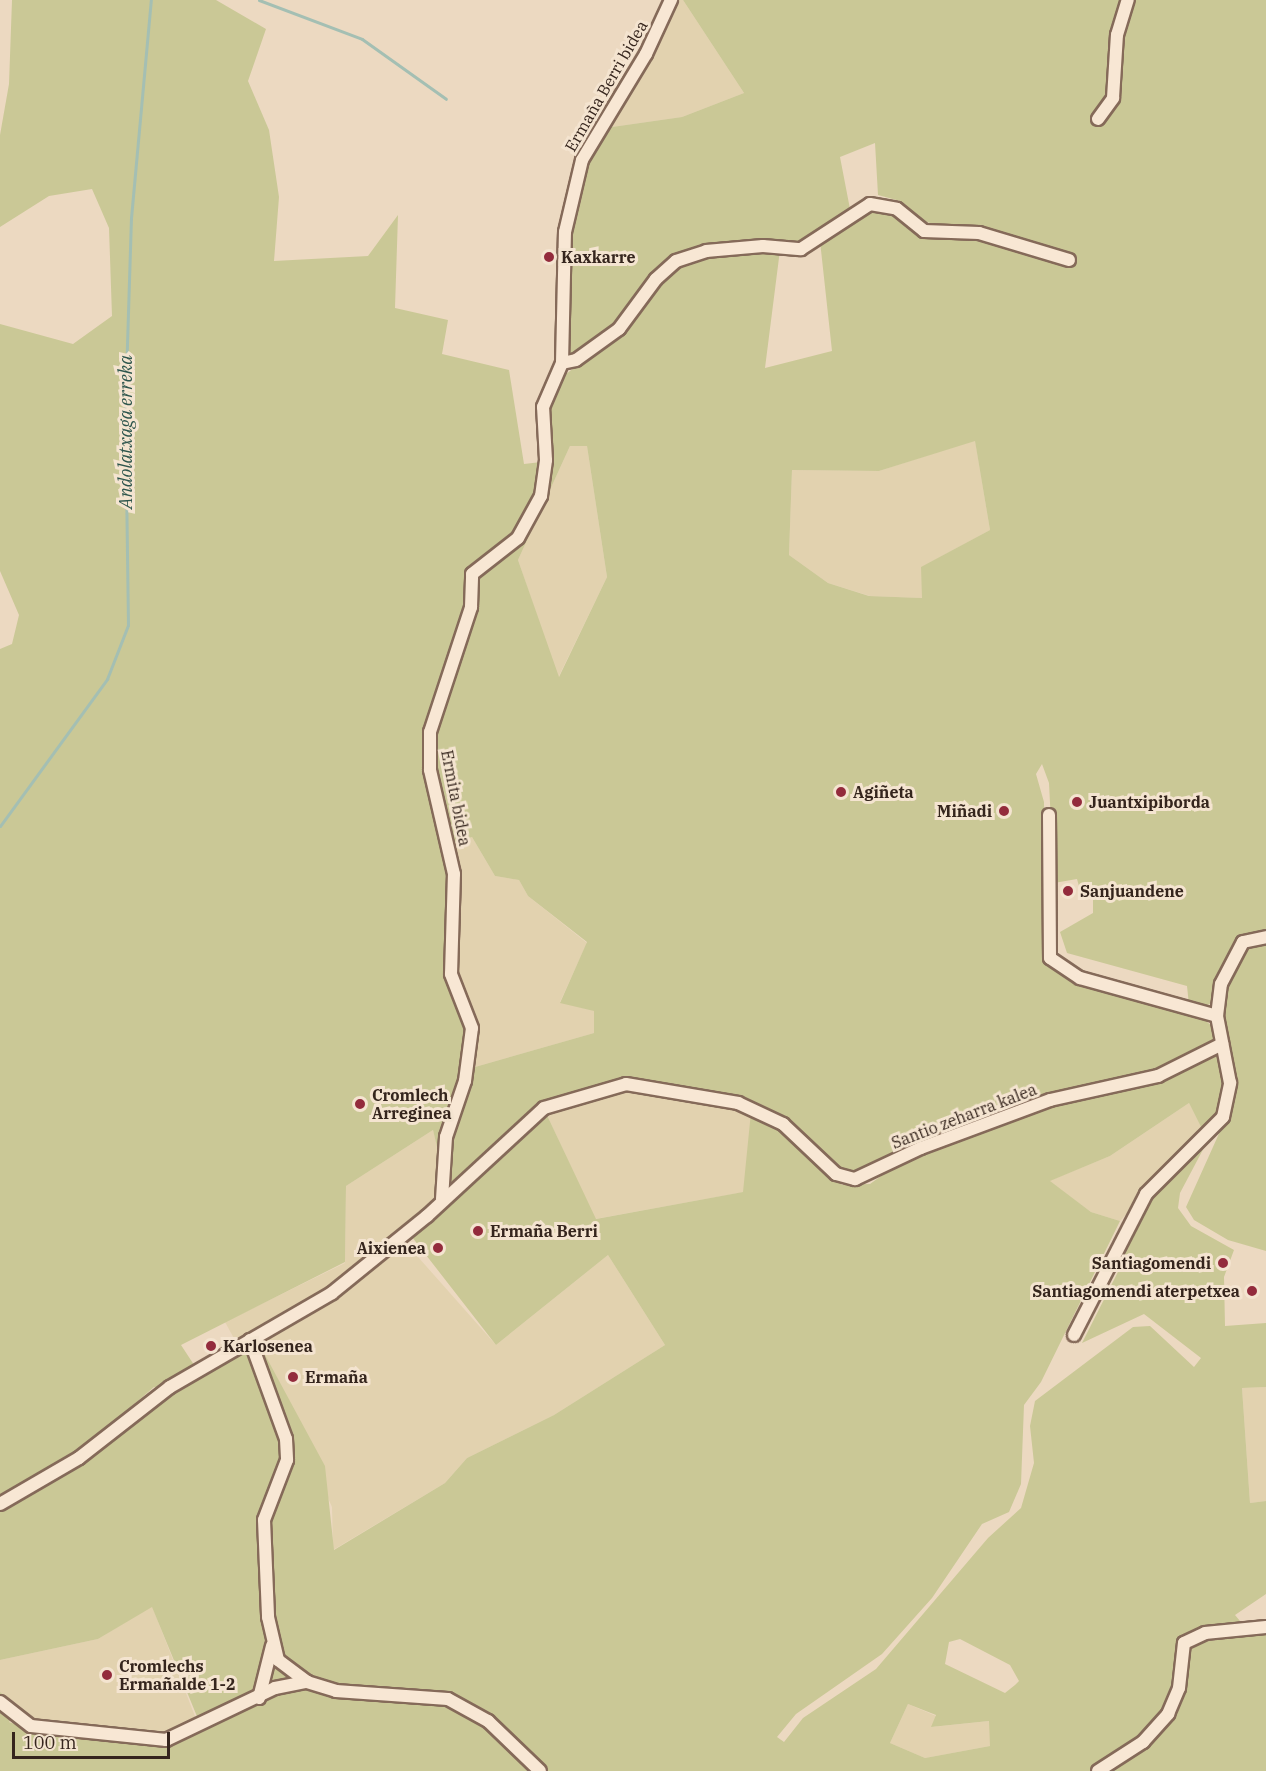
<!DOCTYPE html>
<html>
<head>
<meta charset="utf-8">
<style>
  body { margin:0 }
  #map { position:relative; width:1266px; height:1771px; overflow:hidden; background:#ecd9c1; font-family:"IBM Plex Serif",serif }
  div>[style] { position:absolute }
  .farmland>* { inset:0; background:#e2d2af }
  .green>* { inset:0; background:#cac896 }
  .stream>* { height:3px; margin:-1.5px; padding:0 1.5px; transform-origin:1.5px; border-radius:1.5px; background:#a4bfb3 }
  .roads { filter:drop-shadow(2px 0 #856a59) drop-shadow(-2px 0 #856a59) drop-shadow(0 2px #856a59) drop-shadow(0 -2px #856a59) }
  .minor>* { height:12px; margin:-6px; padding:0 6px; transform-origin:6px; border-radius:6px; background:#f8e7d4 }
  .dots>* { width:16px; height:16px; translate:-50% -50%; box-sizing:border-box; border:3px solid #f4e4d0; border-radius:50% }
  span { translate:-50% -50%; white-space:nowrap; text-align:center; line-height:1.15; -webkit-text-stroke:6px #f4e4d0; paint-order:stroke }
  .street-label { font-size:16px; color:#35251d }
  .poi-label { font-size:16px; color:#35251d; font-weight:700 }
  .left { translate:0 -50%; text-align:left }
  .right { translate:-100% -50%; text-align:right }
  .water-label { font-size:18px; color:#2d554c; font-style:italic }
  .scale { position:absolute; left:12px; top:1732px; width:158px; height:27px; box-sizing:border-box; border:3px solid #35251d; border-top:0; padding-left:8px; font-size:18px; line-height:21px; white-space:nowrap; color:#35251d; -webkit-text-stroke:4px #f4e4d0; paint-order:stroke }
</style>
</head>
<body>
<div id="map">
  <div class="farmland">
    <div style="clip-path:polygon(676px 0,683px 0,744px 93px,682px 117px,605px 128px)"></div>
    <div style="clip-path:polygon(975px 440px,990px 530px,922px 567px,923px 598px,870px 596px,828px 583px,789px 555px,792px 470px,879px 471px)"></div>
    <div style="clip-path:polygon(570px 446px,587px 446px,607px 577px,558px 678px,518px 560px)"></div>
    <div style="clip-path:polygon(472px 837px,495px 876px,519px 880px,528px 896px,587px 943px,560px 1002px,595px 1011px,594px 1033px,468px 1069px,454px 972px,452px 843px)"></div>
    <div style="clip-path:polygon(610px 1088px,662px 1092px,752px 1112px,744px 1192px,595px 1219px,545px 1111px)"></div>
    <div style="clip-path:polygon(1189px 1103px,1203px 1131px,1120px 1221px,1091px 1212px,1049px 1181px,1110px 1156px)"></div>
    <div style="clip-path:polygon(433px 1130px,439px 1153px,436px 1197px,426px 1212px,332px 1287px,236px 1342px,225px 1322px,345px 1263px,346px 1186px)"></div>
    <div style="clip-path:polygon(403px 1240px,496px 1345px,608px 1255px,665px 1345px,554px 1415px,467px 1458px,445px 1483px,333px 1550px,332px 1507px,257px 1340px,336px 1298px)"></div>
    <div style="clip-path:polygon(1266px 1387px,1266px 1501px,1250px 1503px,1242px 1388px)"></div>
    <div style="clip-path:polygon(152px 1606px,198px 1724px,169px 1734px,39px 1723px,0 1692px,0 1660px,98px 1639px)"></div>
    <div style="clip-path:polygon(908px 1704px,936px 1716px,932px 1727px,990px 1721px,990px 1746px,925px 1758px,890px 1743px)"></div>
  </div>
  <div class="green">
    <div style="clip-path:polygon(evenodd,12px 0,216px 0,266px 29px,248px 81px,269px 130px,279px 197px,274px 261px,368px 256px,398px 215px,395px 308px,448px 320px,442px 354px,509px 370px,524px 464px,550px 461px,547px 412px,562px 377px,619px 334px,639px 314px,659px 280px,688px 260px,780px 250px,765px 368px,832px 351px,820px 241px,848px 217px,875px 208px,892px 209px,922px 233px,981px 237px,1061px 263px,1067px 255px,997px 231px,948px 229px,918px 219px,900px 201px,878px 195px,875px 143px,840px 157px,850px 209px,810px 241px,684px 254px,655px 275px,621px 323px,576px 356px,567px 356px,569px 231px,584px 170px,605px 128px,682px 117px,744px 93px,683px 0,1124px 0,1111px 57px,1110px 99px,1096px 117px,1099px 122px,1115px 105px,1121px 37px,1132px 0,1266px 0,1266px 935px,1235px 947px,1213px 1002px,1202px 1008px,1189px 1005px,1187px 986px,1067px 953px,1060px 932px,1093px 913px,1093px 897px,1082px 897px,1077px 879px,1054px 883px,1049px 783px,1042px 764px,1036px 774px,1044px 802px,1046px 958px,1074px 980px,1206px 1021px,1213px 1027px,1222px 1060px,1225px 1099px,1203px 1131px,1189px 1103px,1110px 1156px,1050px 1181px,1091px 1212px,1120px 1221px,1041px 1382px,1024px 1405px,1021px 1484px,1009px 1512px,982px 1524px,932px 1598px,882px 1654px,796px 1714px,777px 1737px,784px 1742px,803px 1718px,876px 1669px,988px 1538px,1021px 1508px,1034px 1463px,1030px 1426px,1035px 1401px,1133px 1327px,1150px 1326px,1194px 1367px,1201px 1358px,1144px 1314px,1082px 1343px,1125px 1258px,1122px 1246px,1131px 1225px,1147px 1198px,1207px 1142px,1180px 1193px,1178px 1208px,1191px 1226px,1234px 1250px,1224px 1277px,1225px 1326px,1266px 1323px,1266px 1387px,1242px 1388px,1250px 1503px,1266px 1501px,1266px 1594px,1235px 1615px,1245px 1627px,1185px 1636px,1194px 1643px,1266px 1633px,1266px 1771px,545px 1771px,486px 1713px,454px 1696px,410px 1690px,406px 1697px,457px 1707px,516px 1749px,535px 1771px,0 1771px,0 1692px,21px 1709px,9px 1722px,32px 1730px,149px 1744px,203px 1731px,152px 1607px,98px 1639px,0 1660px,0 1511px,130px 1429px,169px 1393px,154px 1387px,80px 1451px,0 1501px,0 649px,12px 644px,19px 615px,0 571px,0 324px,73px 344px,112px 316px,109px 228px,92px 189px,49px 196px,0 227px,0 135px,9px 84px,12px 0,975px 441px,990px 530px,921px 567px,922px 598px,869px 596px,828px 583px,789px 555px,792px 470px,879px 471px,975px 441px,12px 0,570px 446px,587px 446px,607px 577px,559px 677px,518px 560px,570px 446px,12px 0,472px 837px,495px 876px,519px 880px,528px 896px,587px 942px,560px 1003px,594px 1011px,594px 1033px,468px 1069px,471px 1014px,447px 986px,444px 942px,447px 854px,452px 843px,472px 837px,12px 0,629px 1081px,752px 1102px,743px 1192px,596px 1219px,545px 1111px,412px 1237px,496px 1345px,608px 1255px,665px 1345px,554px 1415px,467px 1458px,445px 1483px,334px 1550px,325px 1466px,257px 1340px,200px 1374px,181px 1345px,345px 1262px,346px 1186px,433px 1130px,447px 1188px,542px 1104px,609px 1082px,629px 1081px,12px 0,816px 1150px,835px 1169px,856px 1172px,895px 1166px,870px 1184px,842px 1185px,810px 1153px,816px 1150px,12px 0,960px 1639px,1010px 1665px,1019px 1681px,1015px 1685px,1005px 1693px,945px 1664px,949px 1642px,960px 1639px,12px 0,908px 1704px,936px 1715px,931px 1727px,989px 1721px,990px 1746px,925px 1758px,890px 1743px,908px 1704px)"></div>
    <div style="clip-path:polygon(1266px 941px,1266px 1251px,1228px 1240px,1194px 1220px,1186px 1207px,1226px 1118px,1224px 985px,1247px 945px)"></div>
  </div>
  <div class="stream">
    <div style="left:259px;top:0;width:110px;rotate:20.7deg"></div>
    <div style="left:362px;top:39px;width:103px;rotate:35.5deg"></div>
    <div style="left:0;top:826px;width:182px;rotate:-53.9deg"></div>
    <div style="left:107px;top:679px;width:58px;rotate:-68.7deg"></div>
    <div style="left:128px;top:625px;width:217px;rotate:-90.8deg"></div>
    <div style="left:125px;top:408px;width:190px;rotate:-88.2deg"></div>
    <div style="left:131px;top:218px;width:219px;rotate:-84.8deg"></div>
  </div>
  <div class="roads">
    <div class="minor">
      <div style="left:1098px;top:119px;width:26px;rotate:-54deg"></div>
      <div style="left:1113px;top:98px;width:63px;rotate:-86.4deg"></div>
      <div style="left:1117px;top:35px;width:37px;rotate:-73deg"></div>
      <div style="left:562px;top:363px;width:14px;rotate:-12deg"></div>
      <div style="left:576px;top:360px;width:53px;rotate:-35.8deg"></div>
      <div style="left:619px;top:329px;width:62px;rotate:-53.5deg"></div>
      <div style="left:656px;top:279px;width:27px;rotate:-42deg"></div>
      <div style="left:676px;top:261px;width:32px;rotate:-18deg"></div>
      <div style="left:706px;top:251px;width:57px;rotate:-5deg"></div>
      <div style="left:763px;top:246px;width:38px;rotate:5deg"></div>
      <div style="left:801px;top:249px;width:82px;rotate:-33.1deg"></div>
      <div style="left:870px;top:204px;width:27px;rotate:10deg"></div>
      <div style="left:897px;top:209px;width:35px;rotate:39deg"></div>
      <div style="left:924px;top:231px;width:55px;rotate:2.1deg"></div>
      <div style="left:979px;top:233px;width:94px;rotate:16.7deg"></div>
      <div style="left:1049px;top:815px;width:143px;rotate:89.6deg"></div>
      <div style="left:1050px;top:958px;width:36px;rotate:34deg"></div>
      <div style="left:1080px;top:978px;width:142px;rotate:15.5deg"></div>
      <div style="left:442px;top:1199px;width:62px;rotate:-86.3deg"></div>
      <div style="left:446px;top:1137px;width:59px;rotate:-71.3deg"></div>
      <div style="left:465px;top:1081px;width:53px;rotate:-82.5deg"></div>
      <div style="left:472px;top:1028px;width:58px;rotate:-111.3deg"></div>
      <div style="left:451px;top:974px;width:100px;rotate:-88.3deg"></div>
      <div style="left:454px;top:874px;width:107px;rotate:-103deg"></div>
      <div style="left:430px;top:770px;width:38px;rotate:-90deg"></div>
      <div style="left:430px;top:732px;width:132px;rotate:-71.8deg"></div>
      <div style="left:471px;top:607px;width:33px;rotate:-88deg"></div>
      <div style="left:472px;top:574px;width:58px;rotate:-38deg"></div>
      <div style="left:518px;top:538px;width:48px;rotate:-61.3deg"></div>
      <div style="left:541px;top:496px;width:36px;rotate:-82deg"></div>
      <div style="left:546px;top:460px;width:53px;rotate:-93.2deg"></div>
      <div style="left:543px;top:407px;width:48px;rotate:-66.6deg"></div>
      <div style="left:562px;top:363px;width:131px;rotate:-88.7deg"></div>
      <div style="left:565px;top:232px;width:74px;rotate:-76.7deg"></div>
      <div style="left:582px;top:160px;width:124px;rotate:-58.9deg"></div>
      <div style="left:646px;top:54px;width:60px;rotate:-65.2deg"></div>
      <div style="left:1074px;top:1335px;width:158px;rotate:-62.9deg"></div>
      <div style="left:1146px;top:1194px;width:109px;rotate:-45deg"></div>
      <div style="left:1223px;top:1117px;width:35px;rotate:-78deg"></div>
      <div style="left:1230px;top:1083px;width:68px;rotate:-101deg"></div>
      <div style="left:1217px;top:1016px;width:32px;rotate:-83deg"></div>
      <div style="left:1221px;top:984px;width:47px;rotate:-62.4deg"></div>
      <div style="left:1243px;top:942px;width:24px;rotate:-12deg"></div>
      <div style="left:250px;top:1340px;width:105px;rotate:70deg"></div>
      <div style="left:286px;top:1439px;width:21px;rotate:87deg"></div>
      <div style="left:287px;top:1460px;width:64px;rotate:111deg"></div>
      <div style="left:264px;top:1520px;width:97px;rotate:87.6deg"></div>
      <div style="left:268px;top:1617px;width:44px;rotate:76.9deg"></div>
      <div style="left:278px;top:1660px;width:36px;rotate:37deg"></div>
      <div style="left:307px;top:1682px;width:30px;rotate:17deg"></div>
      <div style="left:336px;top:1691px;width:112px;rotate:4.1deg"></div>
      <div style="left:448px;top:1699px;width:46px;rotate:28.8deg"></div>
      <div style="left:488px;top:1721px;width:72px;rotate:43.9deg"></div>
      <div style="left:0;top:1504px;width:91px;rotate:-30.2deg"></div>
      <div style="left:79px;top:1458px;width:115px;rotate:-38deg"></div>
      <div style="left:170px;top:1387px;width:187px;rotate:-30.1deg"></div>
      <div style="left:332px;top:1293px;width:122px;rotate:-39deg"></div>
      <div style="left:427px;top:1216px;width:159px;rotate:-42.7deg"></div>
      <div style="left:544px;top:1108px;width:85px;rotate:-16.3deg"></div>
      <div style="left:626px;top:1084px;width:114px;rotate:9.6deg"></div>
      <div style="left:738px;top:1103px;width:50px;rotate:25deg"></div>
      <div style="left:783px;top:1124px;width:73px;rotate:43.3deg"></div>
      <div style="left:836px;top:1174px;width:20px;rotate:15deg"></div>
      <div style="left:855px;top:1179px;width:73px;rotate:-25.2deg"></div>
      <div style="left:921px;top:1148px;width:138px;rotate:-20.4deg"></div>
      <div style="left:1050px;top:1100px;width:111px;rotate:-12.5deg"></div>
      <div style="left:1158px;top:1076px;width:72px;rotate:-26.6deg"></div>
      <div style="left:259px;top:1698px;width:54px;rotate:-76deg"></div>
      <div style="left:0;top:1702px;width:39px;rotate:38deg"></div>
      <div style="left:31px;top:1726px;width:136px;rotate:5.9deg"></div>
      <div style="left:166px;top:1740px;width:121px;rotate:-25.5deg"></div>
      <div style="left:275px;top:1688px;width:33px;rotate:-11deg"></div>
      <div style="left:1098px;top:1771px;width:54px;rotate:-32.8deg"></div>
      <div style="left:1143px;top:1742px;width:38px;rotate:-48deg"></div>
      <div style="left:1168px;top:1714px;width:28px;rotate:-67deg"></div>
      <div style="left:1179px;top:1688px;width:45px;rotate:-83.7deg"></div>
      <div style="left:1184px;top:1643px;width:23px;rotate:-25deg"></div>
      <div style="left:1205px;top:1633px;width:61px;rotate:-5.6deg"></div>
    </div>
  </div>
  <div class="dots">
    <div style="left:549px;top:257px;background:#932b3c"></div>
    <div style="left:841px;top:792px;background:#932b3c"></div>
    <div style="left:1077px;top:802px;background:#932b3c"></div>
    <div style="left:1004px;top:811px;background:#932b3c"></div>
    <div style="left:1068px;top:891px;background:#932b3c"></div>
    <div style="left:360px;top:1104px;background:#932b3c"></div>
    <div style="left:478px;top:1231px;background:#932b3c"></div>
    <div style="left:438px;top:1248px;background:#932b3c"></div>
    <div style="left:1223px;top:1263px;background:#932b3c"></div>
    <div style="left:1252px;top:1291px;background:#932b3c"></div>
    <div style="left:211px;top:1346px;background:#932b3c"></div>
    <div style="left:293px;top:1377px;background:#932b3c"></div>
    <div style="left:107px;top:1675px;background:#932b3c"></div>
  </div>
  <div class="street-label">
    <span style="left:606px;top:86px;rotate:-60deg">Ermaña Berri bidea</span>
    <span style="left:456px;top:798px;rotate:79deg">Ermita bidea</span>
    <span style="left:964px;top:1116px;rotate:-21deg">Santio zeharra kalea</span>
  </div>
  <div class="poi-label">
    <span class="left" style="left:561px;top:257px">Kaxkarre</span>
    <span class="left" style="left:853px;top:792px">Agiñeta</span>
    <span class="left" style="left:1089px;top:802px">Juantxipiborda</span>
    <span class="right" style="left:992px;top:811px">Miñadi</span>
    <span class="left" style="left:1080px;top:891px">Sanjuandene</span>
    <span class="left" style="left:372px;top:1104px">Cromlech<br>Arreginea</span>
    <span class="left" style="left:490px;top:1231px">Ermaña Berri</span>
    <span class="right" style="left:426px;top:1248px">Aixienea</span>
    <span class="right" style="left:1211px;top:1263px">Santiagomendi</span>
    <span class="right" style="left:1240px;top:1291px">Santiagomendi aterpetxea</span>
    <span class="left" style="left:223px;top:1346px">Karlosenea</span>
    <span class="left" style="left:305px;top:1377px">Ermaña</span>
    <span class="left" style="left:119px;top:1675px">Cromlechs<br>Ermañalde 1-2</span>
  </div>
  <div class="water-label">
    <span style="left:126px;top:432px;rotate:-90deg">Andolatxaga erreka</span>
  </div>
  <div class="scale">100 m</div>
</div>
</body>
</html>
